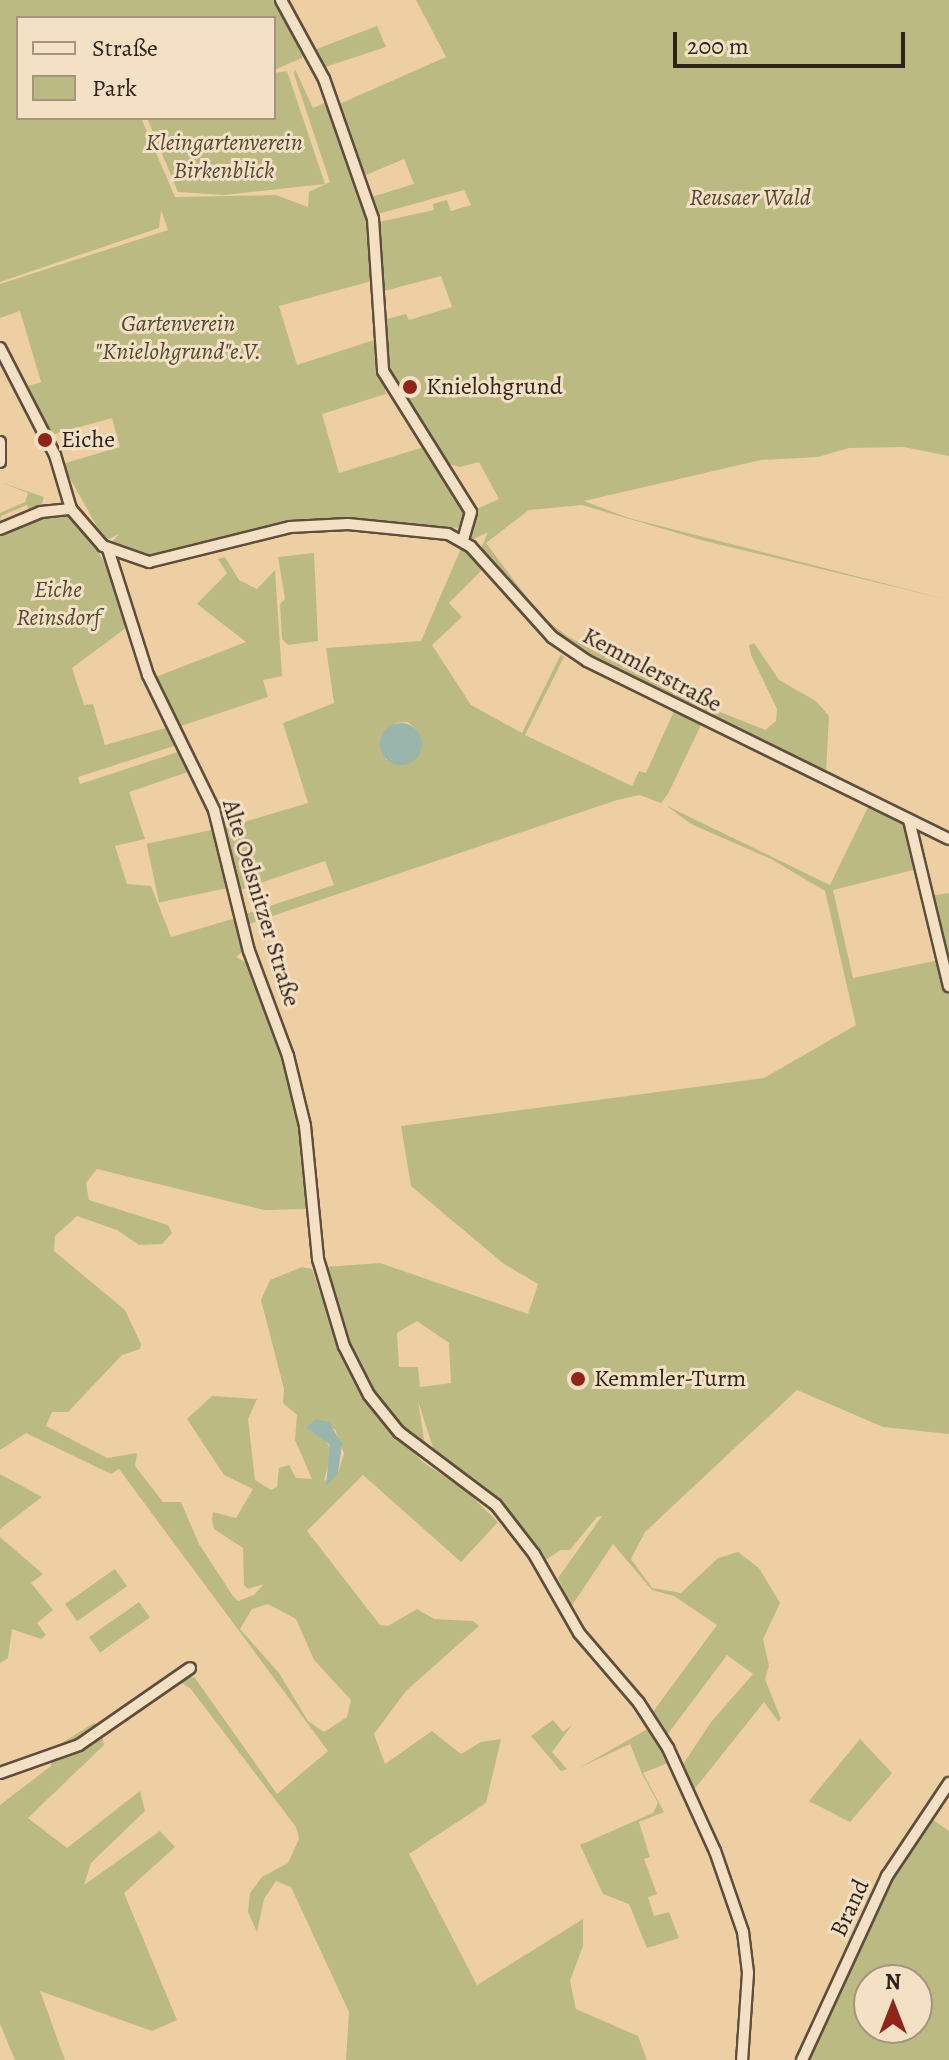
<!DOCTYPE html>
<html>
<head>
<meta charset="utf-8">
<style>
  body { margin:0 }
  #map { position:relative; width:949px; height:2060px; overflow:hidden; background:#eecfa4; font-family:Alegreya,serif }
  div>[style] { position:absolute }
  .green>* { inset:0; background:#bcba83; transform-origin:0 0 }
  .water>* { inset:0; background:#9ab5ab }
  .round { border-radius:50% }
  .roads { filter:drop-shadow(2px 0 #5f4e3c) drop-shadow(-2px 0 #5f4e3c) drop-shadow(0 2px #5f4e3c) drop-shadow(0 -2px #5f4e3c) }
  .minor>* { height:10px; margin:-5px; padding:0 5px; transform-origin:5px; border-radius:5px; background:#f4e0c4 }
  .dots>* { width:22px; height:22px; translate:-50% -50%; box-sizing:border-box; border:4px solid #f4e0c4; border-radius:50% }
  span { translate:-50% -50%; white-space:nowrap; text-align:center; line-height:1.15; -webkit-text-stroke:6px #f4e0c4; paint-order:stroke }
  .park-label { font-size:24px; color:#524934; font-style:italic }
  .poi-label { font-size:24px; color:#2f2319 }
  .left { translate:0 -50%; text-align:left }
  .street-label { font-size:24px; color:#2f2319 }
  .legend { position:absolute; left:16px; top:16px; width:260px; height:104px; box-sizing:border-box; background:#f4e0c4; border:2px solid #a59480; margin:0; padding:10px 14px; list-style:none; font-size:24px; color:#2f2319 }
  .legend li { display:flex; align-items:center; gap:16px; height:40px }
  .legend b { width:40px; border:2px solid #a59480 }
  .north { position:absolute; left:853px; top:1964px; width:80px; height:80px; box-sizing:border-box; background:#f4e0c4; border:2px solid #a59480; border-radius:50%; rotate:0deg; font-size:22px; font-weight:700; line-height:32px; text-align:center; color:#2f2319 }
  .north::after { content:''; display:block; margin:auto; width:28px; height:36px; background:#8f2418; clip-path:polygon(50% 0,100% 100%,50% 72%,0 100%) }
  .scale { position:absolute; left:673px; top:32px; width:232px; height:36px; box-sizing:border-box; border:4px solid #2f2319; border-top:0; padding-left:10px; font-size:24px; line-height:28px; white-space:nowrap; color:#2f2319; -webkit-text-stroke:6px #f4e0c4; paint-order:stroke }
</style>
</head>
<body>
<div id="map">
  <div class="green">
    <div style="clip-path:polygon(0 0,279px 0,305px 48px,302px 58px,274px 70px,274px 18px,18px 18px,18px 118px,141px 118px,175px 197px,276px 195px,308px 207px,309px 192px,330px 182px,294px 74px,295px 69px,313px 108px,329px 101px,307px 61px,311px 58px,336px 115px,367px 211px,372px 281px,279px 306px,297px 365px,374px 340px,386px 394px,322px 414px,339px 473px,424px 447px,466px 510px,462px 528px,305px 521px,151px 559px,109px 545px,119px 534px,105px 541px,62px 464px,120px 447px,112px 418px,51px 435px,28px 386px,41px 382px,20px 311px,0 318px,0 284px,168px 230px,161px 210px,159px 228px,0 282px)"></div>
    <div style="clip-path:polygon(416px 0,949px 0,949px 456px,904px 447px,849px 448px,818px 457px,761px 460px,584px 501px,629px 518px,949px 600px,701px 540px,582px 505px,529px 510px,486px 543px,540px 615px,567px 636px,675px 694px,765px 730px,776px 721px,777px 709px,751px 655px,749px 645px,754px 643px,779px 680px,816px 701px,829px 716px,826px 773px,588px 658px,552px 633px,480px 551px,488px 532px,472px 540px,472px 511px,499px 499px,479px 462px,460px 467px,440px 461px,410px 401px,403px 403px,389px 381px,379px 321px,406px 314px,409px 320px,452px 307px,441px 276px,377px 293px,374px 223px,434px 210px,433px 204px,447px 200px,451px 211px,471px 205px,464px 190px,374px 215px,368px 198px,414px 184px,404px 159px,361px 177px,337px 105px,446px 57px)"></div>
    <div style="clip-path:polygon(377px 26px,386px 47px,322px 68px,314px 50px)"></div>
    <div style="clip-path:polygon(287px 71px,325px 184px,224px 195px,178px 192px,147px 118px,274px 118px,274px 73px)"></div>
    <div style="clip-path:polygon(0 482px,44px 497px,41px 506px,29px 510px,27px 505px,1px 516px,0 521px,0 513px,25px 502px,28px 493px)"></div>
    <div style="clip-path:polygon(evenodd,67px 514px,89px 536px,107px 567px,126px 628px,72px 668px,84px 705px,93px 704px,105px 745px,169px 727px,177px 745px,78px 777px,80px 784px,181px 751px,191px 771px,129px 792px,145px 839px,115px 846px,127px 884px,151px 886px,171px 937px,236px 918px,246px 949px,236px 957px,247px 963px,295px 1099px,307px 1209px,264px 1210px,97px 1169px,86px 1183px,89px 1200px,168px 1225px,172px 1233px,162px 1244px,139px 1245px,117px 1230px,77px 1216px,55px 1236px,54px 1251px,125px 1310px,141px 1344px,140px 1349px,122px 1355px,68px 1412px,52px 1412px,46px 1426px,107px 1458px,137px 1453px,135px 1466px,163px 1502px,181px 1502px,199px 1544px,233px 1596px,238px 1601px,254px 1595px,264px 1584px,248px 1589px,244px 1585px,243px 1548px,214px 1529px,212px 1520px,213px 1512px,236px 1518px,253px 1489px,224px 1475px,187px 1419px,212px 1396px,257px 1399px,248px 1419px,255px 1480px,271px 1490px,277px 1487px,279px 1468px,289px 1465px,296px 1478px,312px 1479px,295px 1440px,297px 1415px,283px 1403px,284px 1389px,261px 1300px,270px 1280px,302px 1267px,312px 1269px,342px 1357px,381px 1419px,423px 1462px,466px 1491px,498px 1522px,461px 1562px,363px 1475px,307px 1531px,380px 1625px,388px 1626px,417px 1609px,434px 1619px,473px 1621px,479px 1626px,406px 1691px,374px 1734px,385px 1764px,432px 1731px,461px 1754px,481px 1742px,501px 1739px,486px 1803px,409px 1854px,477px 1985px,583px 1919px,583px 1946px,570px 1981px,576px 2009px,638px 2036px,647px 2060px,346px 2060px,349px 2012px,291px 1887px,276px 1881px,264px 1899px,257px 1932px,248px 1912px,250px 1893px,262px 1877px,288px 1863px,299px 1839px,296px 1827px,190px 1688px,176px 1680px,186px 1675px,195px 1678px,277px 1794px,328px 1751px,119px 1469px,111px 1474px,26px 1433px,0 1450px,0 533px,42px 516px,67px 514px,335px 1429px,344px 1454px,338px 1473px,324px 1481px,332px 1450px,321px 1436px,310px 1431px,335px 1429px,67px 514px,268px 1604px,296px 1619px,314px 1660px,351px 1700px,347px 1717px,324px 1732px,308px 1721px,279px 1673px,240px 1629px,252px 1609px,268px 1604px)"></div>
    <div style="clip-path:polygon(evenodd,462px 546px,484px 568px,449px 603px,462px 617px,432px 645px,471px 705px,522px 733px,561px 654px,564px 657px,525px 735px,632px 786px,639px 771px,646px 773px,674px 711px,701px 725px,668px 794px,661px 803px,640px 795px,617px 800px,246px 925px,245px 914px,334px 885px,325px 861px,237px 891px,224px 828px,308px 803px,283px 723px,334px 703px,326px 648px,421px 641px,462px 546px,408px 722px,415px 728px,419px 748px,386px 760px,382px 740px,396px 723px,408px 722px)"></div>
    <div style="clip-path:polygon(314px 553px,318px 641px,288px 645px,282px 639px,280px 604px,285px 599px,278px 557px)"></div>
    <div style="clip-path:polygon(225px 557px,239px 580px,257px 589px,275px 570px,282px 676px,263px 680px,268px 697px,178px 727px,153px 678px,246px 642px,197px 604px,227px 573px,218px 559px)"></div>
    <div style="clip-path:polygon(evenodd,667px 806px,830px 885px,868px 807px,906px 825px,917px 869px,833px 890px,853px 978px,939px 960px,949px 991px,949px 1434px,883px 1427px,797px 1390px,645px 1532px,631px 1559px,652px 1588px,681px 1593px,718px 1558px,738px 1552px,759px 1568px,780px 1603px,763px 1639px,769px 1666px,765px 1679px,781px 1719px,778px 1721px,764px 1702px,693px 1791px,682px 1766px,711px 1722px,753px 1674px,727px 1655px,667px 1735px,652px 1713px,717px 1625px,674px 1596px,652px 1590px,613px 1544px,571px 1607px,558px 1578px,602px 1516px,597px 1517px,570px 1550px,561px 1550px,544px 1561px,500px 1502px,436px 1457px,418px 1401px,426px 1452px,384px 1412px,347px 1348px,325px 1267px,380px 1263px,528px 1314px,538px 1284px,504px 1264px,411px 1186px,401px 1126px,764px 1078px,856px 1025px,825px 891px,771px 859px,691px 824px,667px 806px,417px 1321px,449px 1343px,451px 1383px,420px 1387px,418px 1367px,399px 1367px,397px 1333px,417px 1321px)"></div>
    <div style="left:216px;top:829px;width:60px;height:71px;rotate:78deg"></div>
    <div style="clip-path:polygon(949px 893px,949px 963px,944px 964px,930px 896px)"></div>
    <div style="clip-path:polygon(0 1474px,42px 1497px,0 1529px)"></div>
    <div style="clip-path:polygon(0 1537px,43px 1574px,31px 1583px,53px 1610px,37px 1623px,46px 1635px,41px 1639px,12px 1629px,8px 1658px,0 1663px)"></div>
    <div style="left:115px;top:1569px;width:21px;height:61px;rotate:55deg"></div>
    <div style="left:139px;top:1602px;width:19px;height:61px;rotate:55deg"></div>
    <div style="clip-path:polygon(553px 1720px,563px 1732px,572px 1725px,552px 1752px,567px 1769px,561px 1771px,531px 1736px)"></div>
    <div style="clip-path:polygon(94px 1723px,100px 1726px,104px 1745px,28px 1818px,67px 1848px,140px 1791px,145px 1811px,91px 1863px,84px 1885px,160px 1831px,175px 1847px,124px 1893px,177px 2020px,152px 2031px,40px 1991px,65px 2060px,15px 2060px,0 2024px,0 1805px,51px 1766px,52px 1749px)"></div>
    <div style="clip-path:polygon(651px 1727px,677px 1776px,668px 1763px,643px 1773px,664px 1812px,639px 1822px,650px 1857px,644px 1859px,657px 1894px,648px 1897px,654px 1916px,669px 1912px,679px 1938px,647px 1948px,629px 1904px,603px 1894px,580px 1845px,653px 1813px,658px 1803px,642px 1774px,630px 1744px,579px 1768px)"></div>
    <div style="clip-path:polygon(860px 1739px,892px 1773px,850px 1822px,809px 1801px)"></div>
    <div style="clip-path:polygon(evenodd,929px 1817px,949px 1831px,949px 2060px,808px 2060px,874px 1913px,929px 1817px,869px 1980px,917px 1980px,917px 2028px,869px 2028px,869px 1980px)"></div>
  </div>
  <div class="water">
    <div class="round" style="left:380px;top:723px;width:42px;height:42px"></div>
    <div style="clip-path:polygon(316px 1419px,329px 1422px,342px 1444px,338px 1473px,326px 1486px,330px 1445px,306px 1428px)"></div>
  </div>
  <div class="roads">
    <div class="minor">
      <div style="left:281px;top:0;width:90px;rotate:61.4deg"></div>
      <div style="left:324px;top:79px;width:148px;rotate:70.7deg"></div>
      <div style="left:373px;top:219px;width:152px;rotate:86.2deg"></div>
      <div style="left:383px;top:371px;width:166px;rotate:58deg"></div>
      <div style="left:471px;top:512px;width:29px;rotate:106deg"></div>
      <div style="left:0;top:348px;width:120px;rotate:62.8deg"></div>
      <div style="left:55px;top:455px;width:56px;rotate:73.5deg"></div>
      <div style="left:0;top:442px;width:20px;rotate:90deg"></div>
      <div style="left:0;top:529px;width:44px;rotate:-22.5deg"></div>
      <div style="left:41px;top:512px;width:30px;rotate:-6deg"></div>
      <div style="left:71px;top:509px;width:49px;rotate:49.1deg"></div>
      <div style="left:103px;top:546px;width:49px;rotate:19.2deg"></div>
      <div style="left:149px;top:562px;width:145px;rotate:-13.9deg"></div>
      <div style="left:290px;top:527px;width:58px;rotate:-3deg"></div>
      <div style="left:348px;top:524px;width:100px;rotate:5.7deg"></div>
      <div style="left:448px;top:534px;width:26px;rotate:29deg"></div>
      <div style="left:471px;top:547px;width:121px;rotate:48deg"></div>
      <div style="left:552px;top:637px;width:42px;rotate:34.4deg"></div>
      <div style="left:587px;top:661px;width:403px;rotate:26.2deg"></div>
      <div style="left:108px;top:549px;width:132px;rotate:72.4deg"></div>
      <div style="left:148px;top:675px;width:150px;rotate:63.9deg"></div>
      <div style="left:214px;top:810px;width:145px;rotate:76.1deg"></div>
      <div style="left:249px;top:951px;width:112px;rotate:69.6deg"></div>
      <div style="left:288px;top:1056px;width:72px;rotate:76.3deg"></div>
      <div style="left:305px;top:1126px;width:134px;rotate:84.4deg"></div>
      <div style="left:318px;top:1259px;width:91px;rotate:73.4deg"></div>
      <div style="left:344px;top:1346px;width:55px;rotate:63deg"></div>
      <div style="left:369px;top:1395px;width:48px;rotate:51deg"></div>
      <div style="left:399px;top:1432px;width:121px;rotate:37deg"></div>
      <div style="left:496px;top:1505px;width:62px;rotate:52.2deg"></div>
      <div style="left:534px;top:1554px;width:91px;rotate:60.3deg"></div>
      <div style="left:579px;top:1633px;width:92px;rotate:49.4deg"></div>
      <div style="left:639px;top:1703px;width:54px;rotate:57.2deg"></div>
      <div style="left:668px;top:1748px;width:113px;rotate:65.5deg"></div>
      <div style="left:715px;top:1851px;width:86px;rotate:70.9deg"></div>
      <div style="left:743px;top:1932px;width:41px;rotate:83deg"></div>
      <div style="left:748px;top:1973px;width:87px;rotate:93.9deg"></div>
      <div style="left:909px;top:820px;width:171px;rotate:76.5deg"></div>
      <div style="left:0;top:1773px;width:84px;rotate:-19.5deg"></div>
      <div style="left:79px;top:1745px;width:135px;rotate:-34.7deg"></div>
      <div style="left:802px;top:2060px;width:203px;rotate:-65.2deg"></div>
      <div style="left:887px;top:1876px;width:112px;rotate:-56.3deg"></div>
    </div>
  </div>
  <div class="dots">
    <div style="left:410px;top:387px;background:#8f2418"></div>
    <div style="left:45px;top:440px;background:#8f2418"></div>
    <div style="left:578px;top:1379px;background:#8f2418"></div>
  </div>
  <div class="park-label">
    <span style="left:224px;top:157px">Kleingartenverein<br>Birkenblick</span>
    <span style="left:750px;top:198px">Reusaer Wald</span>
    <span style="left:178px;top:338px">Gartenverein<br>"Knielohgrund"e.V.</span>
    <span style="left:58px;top:604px">Eiche<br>Reinsdorf</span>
  </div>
  <div class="poi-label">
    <span class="left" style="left:426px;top:387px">Knielohgrund</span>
    <span class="left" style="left:61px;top:440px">Eiche</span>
    <span class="left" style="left:594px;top:1379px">Kemmler-Turm</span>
  </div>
  <div class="street-label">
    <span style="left:652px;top:670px;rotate:28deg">Kemmlerstraße</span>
    <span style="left:261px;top:903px;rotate:73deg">Alte Oelsnitzer Straße</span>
    <span style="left:850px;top:1908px;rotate:-65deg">Brand</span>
  </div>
  <ul class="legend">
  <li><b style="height:10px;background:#f4e0c4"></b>Straße</li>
  <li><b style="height:22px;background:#bcba83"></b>Park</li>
  </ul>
  <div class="north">N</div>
  <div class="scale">200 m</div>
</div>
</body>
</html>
